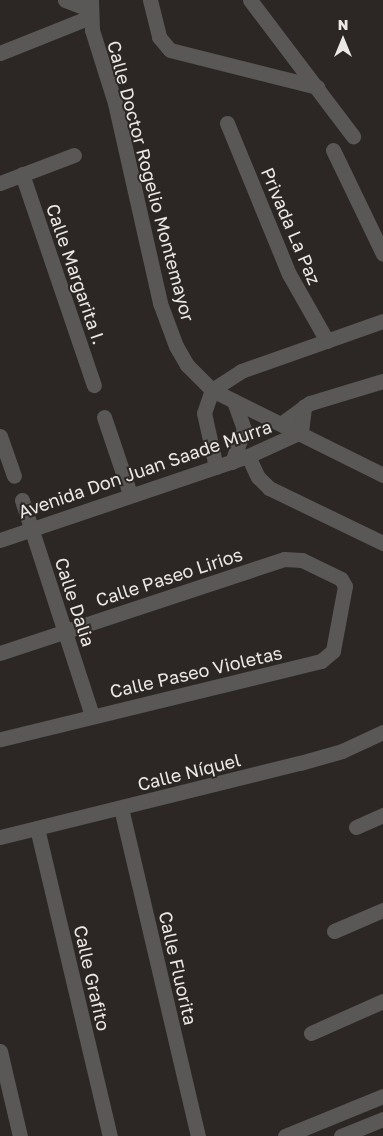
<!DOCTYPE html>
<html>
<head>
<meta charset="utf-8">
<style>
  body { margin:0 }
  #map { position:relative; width:383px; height:1136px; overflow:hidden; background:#2c2724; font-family:"Golos Text",sans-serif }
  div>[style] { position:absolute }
  .minor>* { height:15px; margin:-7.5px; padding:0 7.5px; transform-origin:7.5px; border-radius:7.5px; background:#595856 }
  span { translate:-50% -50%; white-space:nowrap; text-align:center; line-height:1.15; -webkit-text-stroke:4px #2c2724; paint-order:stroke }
  .street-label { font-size:18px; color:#ebe8e6 }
  .north { position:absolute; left:318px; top:15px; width:50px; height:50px; -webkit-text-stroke:4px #2c2724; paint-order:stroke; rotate:0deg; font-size:14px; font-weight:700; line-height:20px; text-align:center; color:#ebe8e6 }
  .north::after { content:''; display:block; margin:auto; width:18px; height:22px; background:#ebe8e6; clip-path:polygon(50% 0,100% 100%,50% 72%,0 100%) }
</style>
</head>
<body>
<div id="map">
  <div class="minor">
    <div style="left:65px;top:0;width:26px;rotate:21deg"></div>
    <div style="left:91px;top:0;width:30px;rotate:88deg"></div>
    <div style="left:92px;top:30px;width:77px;rotate:72.5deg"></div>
    <div style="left:115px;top:103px;width:205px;rotate:77.3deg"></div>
    <div style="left:160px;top:303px;width:46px;rotate:69.6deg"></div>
    <div style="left:176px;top:346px;width:22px;rotate:60deg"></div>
    <div style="left:187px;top:365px;width:35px;rotate:45deg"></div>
    <div style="left:212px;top:390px;width:191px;rotate:26.4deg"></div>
    <div style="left:150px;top:0;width:38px;rotate:76deg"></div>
    <div style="left:159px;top:37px;width:17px;rotate:50deg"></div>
    <div style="left:170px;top:50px;width:152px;rotate:14.1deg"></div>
    <div style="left:250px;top:0;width:171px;rotate:52.9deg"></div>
    <div style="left:0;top:53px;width:97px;rotate:-21.8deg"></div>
    <div style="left:227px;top:123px;width:163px;rotate:67.7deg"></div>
    <div style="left:289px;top:274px;width:77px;rotate:60.4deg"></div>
    <div style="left:333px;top:150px;width:115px;rotate:64.3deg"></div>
    <div style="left:22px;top:174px;width:223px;rotate:71.2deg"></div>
    <div style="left:0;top:183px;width:79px;rotate:-20.7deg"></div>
    <div style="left:104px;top:417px;width:81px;rotate:71.3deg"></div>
    <div style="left:282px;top:423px;width:34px;rotate:-36deg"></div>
    <div style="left:310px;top:403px;width:76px;rotate:-16.8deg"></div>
    <div style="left:0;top:436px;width:42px;rotate:70.7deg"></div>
    <div style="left:248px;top:456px;width:23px;rotate:65deg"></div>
    <div style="left:258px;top:477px;width:16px;rotate:45deg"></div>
    <div style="left:269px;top:488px;width:127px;rotate:25.8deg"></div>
    <div style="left:232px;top:462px;width:35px;rotate:-70deg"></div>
    <div style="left:244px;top:429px;width:30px;rotate:-110deg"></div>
    <div style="left:216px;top:467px;width:55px;rotate:-102.5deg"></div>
    <div style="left:204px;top:413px;width:24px;rotate:-71deg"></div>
    <div style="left:212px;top:390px;width:35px;rotate:-33deg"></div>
    <div style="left:241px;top:371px;width:151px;rotate:-19.4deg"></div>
    <div style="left:22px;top:500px;width:227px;rotate:72deg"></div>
    <div style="left:0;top:540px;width:262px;rotate:-18.7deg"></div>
    <div style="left:248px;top:456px;width:58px;rotate:-24.4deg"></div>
    <div style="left:301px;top:432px;width:26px;rotate:-83deg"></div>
    <div style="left:0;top:653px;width:299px;rotate:-18.3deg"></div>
    <div style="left:284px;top:559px;width:18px;rotate:3deg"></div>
    <div style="left:302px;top:560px;width:43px;rotate:26deg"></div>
    <div style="left:341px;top:579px;width:8px;rotate:60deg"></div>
    <div style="left:345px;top:586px;width:66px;rotate:100.5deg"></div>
    <div style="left:333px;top:651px;width:16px;rotate:140deg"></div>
    <div style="left:321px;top:661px;width:330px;rotate:166.3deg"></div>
    <div style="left:121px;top:808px;width:337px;rotate:76.8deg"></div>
    <div style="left:356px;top:827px;width:30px;rotate:-24deg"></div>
    <div style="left:37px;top:828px;width:317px;rotate:76.7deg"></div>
    <div style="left:0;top:837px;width:309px;rotate:-13.9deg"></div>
    <div style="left:300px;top:763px;width:44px;rotate:-15.9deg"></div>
    <div style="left:342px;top:751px;width:45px;rotate:-24.9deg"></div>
    <div style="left:334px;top:931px;width:53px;rotate:-23.2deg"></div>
    <div style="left:311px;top:1033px;width:79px;rotate:-24deg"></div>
    <div style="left:0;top:1051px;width:87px;rotate:76.8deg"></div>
    <div style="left:285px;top:1136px;width:106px;rotate:-22.2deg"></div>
    <div style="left:341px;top:1136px;width:45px;rotate:-22deg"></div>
  </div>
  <div class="street-label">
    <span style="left:151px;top:181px;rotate:75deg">Calle Doctor Rogelio Montemayor</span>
    <span style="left:291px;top:226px;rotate:67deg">Privada La Paz</span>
    <span style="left:76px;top:274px;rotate:71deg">Calle Margarita I.</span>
    <span style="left:145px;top:469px;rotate:-19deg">Avenida Don Juan Saade Murra</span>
    <span style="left:169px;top:577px;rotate:-18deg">Calle Paseo Lirios</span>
    <span style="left:75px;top:602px;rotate:72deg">Calle Dalia</span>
    <span style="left:196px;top:672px;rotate:-13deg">Calle Paseo Violetas</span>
    <span style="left:189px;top:772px;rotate:-14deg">Calle Níquel</span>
    <span style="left:178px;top:968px;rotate:77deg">Calle Fluorita</span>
    <span style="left:92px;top:978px;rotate:77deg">Calle Grafito</span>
  </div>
  <div class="north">N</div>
</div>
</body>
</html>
